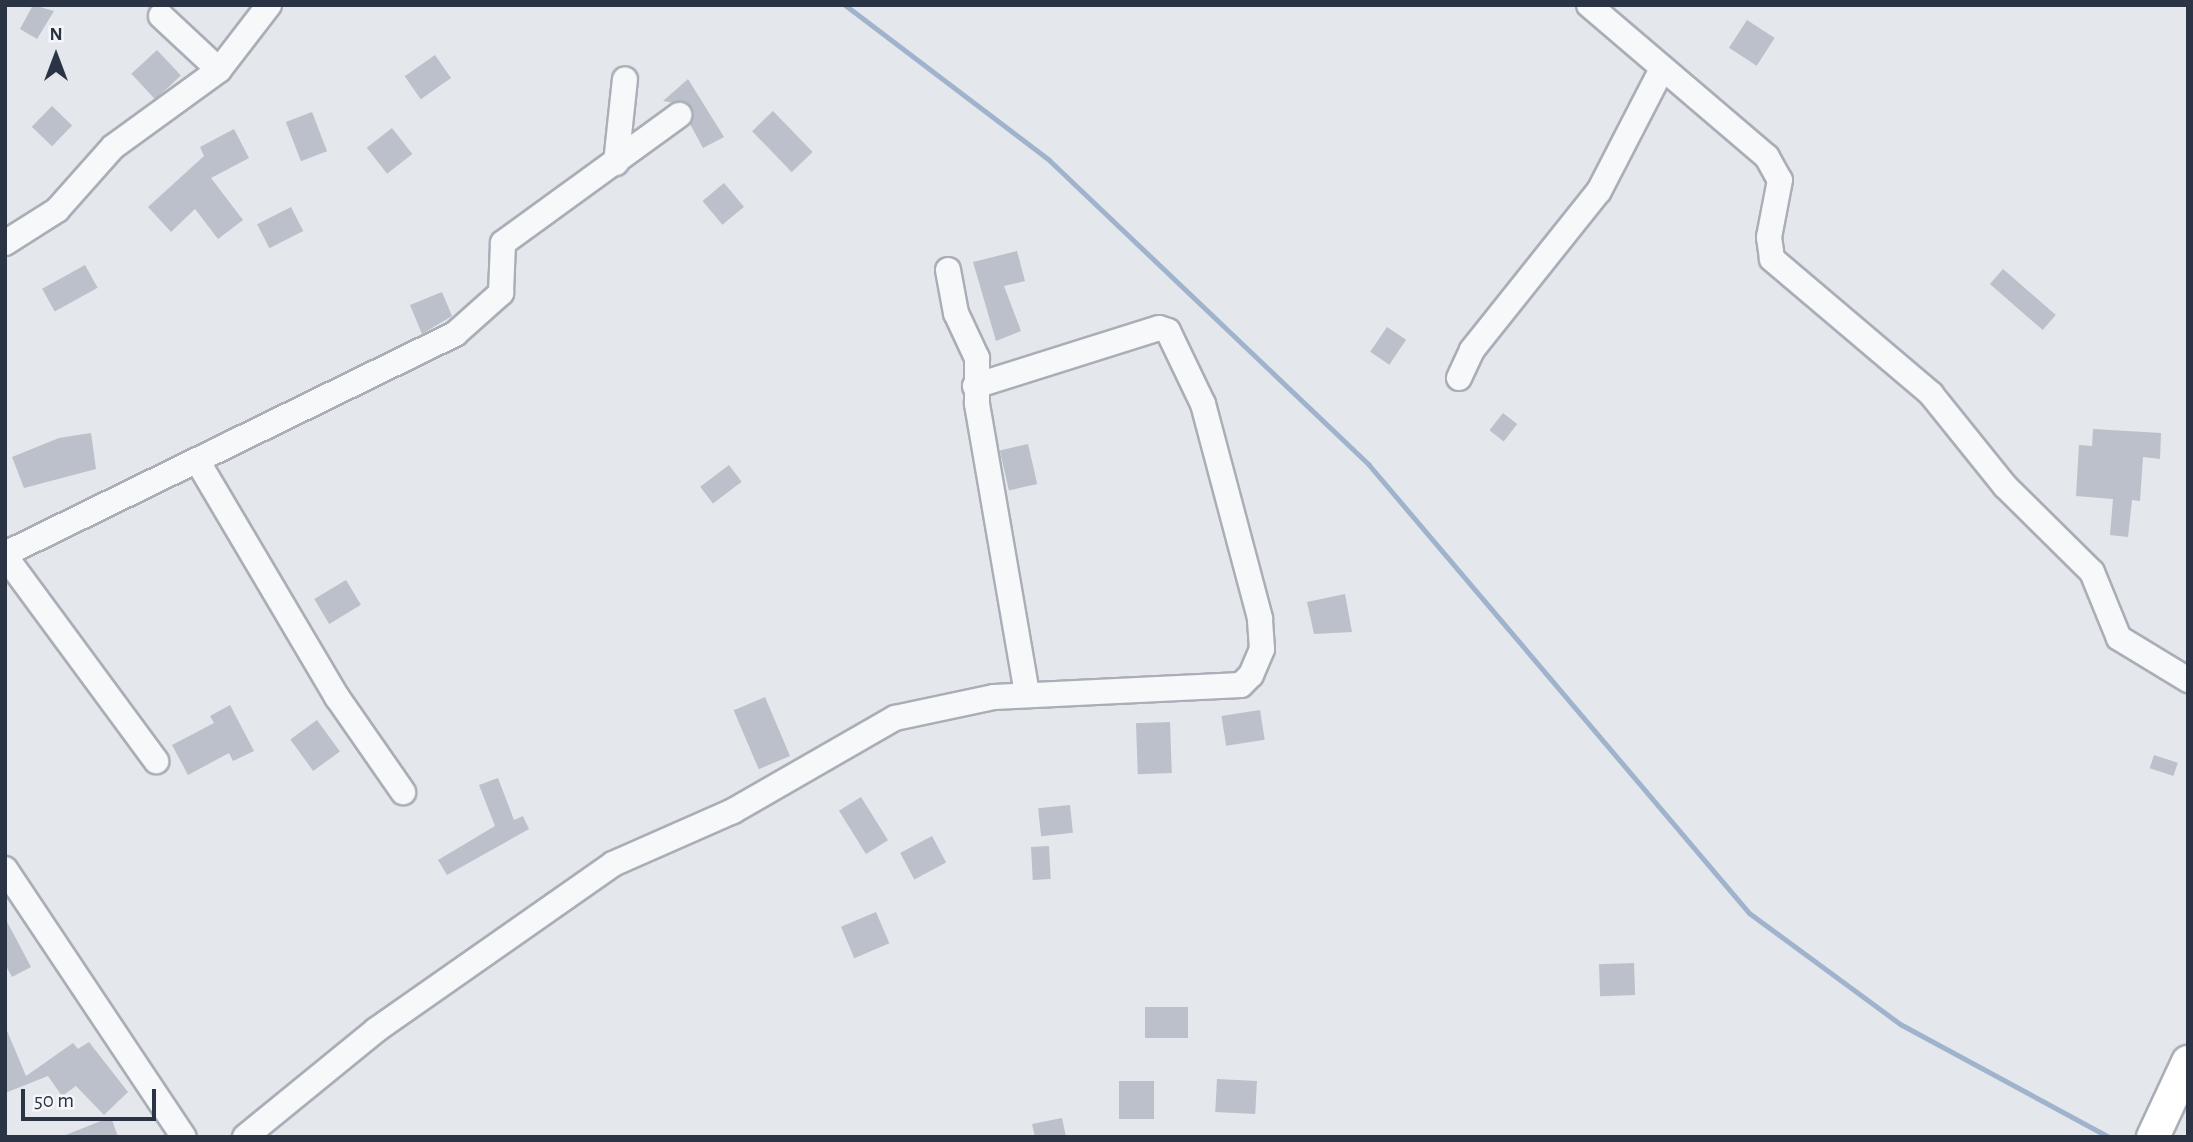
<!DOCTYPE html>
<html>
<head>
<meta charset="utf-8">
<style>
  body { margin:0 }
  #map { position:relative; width:2193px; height:1142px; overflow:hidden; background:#e4e7ec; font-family:"Alegreya Sans",sans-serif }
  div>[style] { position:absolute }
  .stream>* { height:5px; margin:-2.5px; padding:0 2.5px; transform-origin:2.5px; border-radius:2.5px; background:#9fb4cc }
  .building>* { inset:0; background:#bbc0ca; transform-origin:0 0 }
  .roads { filter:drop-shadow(2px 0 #a9aeb7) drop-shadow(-2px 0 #a9aeb7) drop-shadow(0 2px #a9aeb7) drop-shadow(0 -2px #a9aeb7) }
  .minor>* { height:24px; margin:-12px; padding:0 12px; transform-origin:12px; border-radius:12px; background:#f7f8fa }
  .major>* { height:32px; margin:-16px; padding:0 16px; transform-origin:16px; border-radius:16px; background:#fff }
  span { translate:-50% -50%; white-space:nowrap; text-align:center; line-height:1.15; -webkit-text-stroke:6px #f4f6f9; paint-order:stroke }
  .frame { position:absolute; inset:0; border:7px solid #2b3445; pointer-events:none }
  .north { position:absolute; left:21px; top:21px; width:70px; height:70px; -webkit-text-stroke:5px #f4f6f9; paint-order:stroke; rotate:0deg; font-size:19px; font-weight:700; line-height:28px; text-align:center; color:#2b3445 }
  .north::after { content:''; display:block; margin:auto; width:24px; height:32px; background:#2b3445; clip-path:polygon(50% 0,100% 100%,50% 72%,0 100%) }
  .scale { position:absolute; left:21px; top:1089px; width:135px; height:32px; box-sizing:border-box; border:4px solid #2b3445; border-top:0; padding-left:9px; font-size:21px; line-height:24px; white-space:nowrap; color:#2b3445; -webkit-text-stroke:5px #f4f6f9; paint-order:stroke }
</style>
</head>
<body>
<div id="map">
  <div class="stream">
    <div style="left:845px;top:5px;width:256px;rotate:37.2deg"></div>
    <div style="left:1049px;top:160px;width:442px;rotate:43.6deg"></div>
    <div style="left:1369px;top:465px;width:587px;rotate:49.69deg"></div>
    <div style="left:1749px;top:913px;width:187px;rotate:36.3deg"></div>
    <div style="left:1900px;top:1024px;width:238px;rotate:28.4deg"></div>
  </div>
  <div class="building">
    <div style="clip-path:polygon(33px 5px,54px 11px,37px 39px,20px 29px)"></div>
    <div style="left:1747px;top:20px;width:33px;height:33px;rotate:33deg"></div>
    <div style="left:157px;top:50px;width:35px;height:35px;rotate:47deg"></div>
    <div style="left:435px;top:55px;width:28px;height:37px;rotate:55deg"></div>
    <div style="clip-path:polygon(688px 79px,724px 137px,703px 148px,690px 124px,691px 106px,663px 101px)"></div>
    <div style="left:52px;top:106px;width:28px;height:29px;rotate:44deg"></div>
    <div style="left:773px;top:111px;width:57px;height:29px;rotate:46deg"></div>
    <div style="left:312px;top:112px;width:42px;height:28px;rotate:69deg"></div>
    <div style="left:392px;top:128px;width:33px;height:32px;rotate:52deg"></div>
    <div style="clip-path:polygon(234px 129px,249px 158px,211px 178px,243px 220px,218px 239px,195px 209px,171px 232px,148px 207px,204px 156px,200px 147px)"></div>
    <div style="left:724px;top:183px;width:31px;height:28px;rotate:50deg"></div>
    <div style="left:291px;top:207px;width:27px;height:38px;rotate:63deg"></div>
    <div style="clip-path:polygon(1017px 251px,1025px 281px,1004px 286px,1021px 331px,996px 341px,973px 262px)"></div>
    <div style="left:85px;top:265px;width:26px;height:49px;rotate:61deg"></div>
    <div style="left:2003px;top:269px;width:70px;height:20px;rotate:41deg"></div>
    <div style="clip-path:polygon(442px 292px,452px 316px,422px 334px,410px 305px)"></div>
    <div style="left:1387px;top:327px;width:23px;height:30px;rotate:34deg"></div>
    <div style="left:1503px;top:413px;width:18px;height:22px;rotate:38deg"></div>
    <div style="clip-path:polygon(2093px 429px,2161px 433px,2160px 459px,2143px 457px,2140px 501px,2132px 500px,2128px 537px,2110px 535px,2113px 499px,2076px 496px,2079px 445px,2092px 446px)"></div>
    <div style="clip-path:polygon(91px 433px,96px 469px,24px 488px,12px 457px,59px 438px)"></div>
    <div style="left:1028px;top:444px;width:41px;height:29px;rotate:77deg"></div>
    <div style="left:729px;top:465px;width:21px;height:36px;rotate:53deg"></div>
    <div style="left:346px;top:580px;width:29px;height:37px;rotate:59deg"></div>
    <div style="clip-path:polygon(1345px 594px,1352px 632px,1314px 634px,1307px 602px)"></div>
    <div style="left:765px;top:697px;width:64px;height:34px;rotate:67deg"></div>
    <div style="clip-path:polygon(230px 705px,254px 751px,233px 761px,229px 753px,188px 775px,172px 745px,214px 723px,210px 716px)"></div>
    <div style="left:1260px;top:710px;width:30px;height:39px;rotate:81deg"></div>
    <div style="left:317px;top:720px;width:39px;height:33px;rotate:54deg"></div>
    <div style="left:1170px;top:722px;width:51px;height:34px;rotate:88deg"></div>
    <div style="left:2154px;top:755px;width:25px;height:14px;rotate:18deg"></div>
    <div style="clip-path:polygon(498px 778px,514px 820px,523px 816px,529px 829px,447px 875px,438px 860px,495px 826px,479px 785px)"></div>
    <div style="left:861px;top:797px;width:51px;height:26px;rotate:58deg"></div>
    <div style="left:1070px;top:805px;width:28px;height:32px;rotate:84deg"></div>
    <div style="left:932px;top:836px;width:30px;height:36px;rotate:62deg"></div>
    <div style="left:1049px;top:846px;width:33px;height:18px;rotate:87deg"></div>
    <div style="left:876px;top:912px;width:34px;height:38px;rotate:67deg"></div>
    <div style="clip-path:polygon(5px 918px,31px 967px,12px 977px,5px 964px)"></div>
    <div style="left:1634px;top:963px;width:32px;height:35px;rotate:88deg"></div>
    <div style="left:1188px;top:1007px;width:31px;height:43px;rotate:90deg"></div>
    <div style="clip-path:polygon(5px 1026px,26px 1076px,73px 1043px,78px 1049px,89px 1042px,128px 1092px,104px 1115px,76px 1086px,62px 1096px,48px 1076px,5px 1093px)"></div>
    <div style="left:1217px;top:1079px;width:40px;height:33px;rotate:3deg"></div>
    <div style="left:1154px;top:1081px;width:38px;height:35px;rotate:90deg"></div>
    <div style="clip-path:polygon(111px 1117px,118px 1137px,63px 1137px,63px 1136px)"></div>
    <div style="clip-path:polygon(1062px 1118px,1066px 1137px,1035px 1137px,1032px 1124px)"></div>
  </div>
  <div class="roads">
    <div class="minor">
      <div style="left:1589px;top:5px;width:234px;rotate:40.5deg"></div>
      <div style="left:1767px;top:157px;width:26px;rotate:61deg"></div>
      <div style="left:1780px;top:180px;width:58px;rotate:100.9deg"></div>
      <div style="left:1769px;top:237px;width:22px;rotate:82deg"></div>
      <div style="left:1772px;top:259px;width:209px;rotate:40.3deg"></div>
      <div style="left:1931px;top:394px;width:118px;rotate:51.2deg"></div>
      <div style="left:2005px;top:486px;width:122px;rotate:44.7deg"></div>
      <div style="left:2092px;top:572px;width:71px;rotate:67.8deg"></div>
      <div style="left:2119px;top:638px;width:81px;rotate:31.3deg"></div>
      <div style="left:161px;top:16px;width:79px;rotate:43deg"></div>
      <div style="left:616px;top:163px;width:84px;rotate:-83.9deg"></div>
      <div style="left:5px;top:243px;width:62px;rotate:-32.4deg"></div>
      <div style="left:57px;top:210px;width:84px;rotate:-48.4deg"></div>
      <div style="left:113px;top:147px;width:131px;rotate:-36deg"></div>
      <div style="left:219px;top:70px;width:82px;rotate:-52.4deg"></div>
      <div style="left:948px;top:270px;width:44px;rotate:79.5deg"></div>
      <div style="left:956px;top:313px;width:50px;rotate:65deg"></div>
      <div style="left:977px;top:358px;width:46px;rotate:90deg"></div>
      <div style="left:977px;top:404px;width:293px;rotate:80.2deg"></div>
      <div style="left:1459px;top:378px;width:31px;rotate:-65deg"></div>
      <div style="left:1472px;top:350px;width:203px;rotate:-51.4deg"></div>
      <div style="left:1599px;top:191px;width:135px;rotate:-62.7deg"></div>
      <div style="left:198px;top:462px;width:273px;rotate:59.4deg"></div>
      <div style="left:337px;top:697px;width:116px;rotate:55.2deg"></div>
      <div style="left:5px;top:554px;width:501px;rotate:-26.05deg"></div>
      <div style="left:455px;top:334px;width:62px;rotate:-41.7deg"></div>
      <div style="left:501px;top:293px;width:50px;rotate:-87.7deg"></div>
      <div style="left:503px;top:243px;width:218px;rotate:-36deg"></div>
      <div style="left:5px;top:556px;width:255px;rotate:53.6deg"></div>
      <div style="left:5px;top:869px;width:322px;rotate:56.3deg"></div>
      <div style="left:245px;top:1137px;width:169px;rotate:-39.2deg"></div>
      <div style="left:376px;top:1030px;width:289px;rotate:-35deg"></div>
      <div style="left:613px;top:864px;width:131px;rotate:-23.8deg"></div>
      <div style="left:733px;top:811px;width:187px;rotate:-29.9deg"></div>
      <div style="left:895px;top:718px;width:101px;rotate:-12deg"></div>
      <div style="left:994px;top:697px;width:247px;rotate:-2.8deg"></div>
      <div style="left:1241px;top:685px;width:14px;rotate:-45deg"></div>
      <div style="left:1251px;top:675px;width:28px;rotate:-67deg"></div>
      <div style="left:1262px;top:649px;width:31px;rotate:-94deg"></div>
      <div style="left:1260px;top:618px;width:221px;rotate:-104.9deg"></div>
      <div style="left:1203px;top:404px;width:81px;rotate:-115.6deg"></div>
      <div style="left:1168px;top:331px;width:9px;rotate:-162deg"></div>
      <div style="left:1159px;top:328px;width:193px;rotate:162.5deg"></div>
    </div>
    <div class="major">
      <div style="left:2153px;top:1137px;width:83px;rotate:-65deg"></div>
    </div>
  </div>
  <div class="frame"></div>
  <div class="north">N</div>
  <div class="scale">50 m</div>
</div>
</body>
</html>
